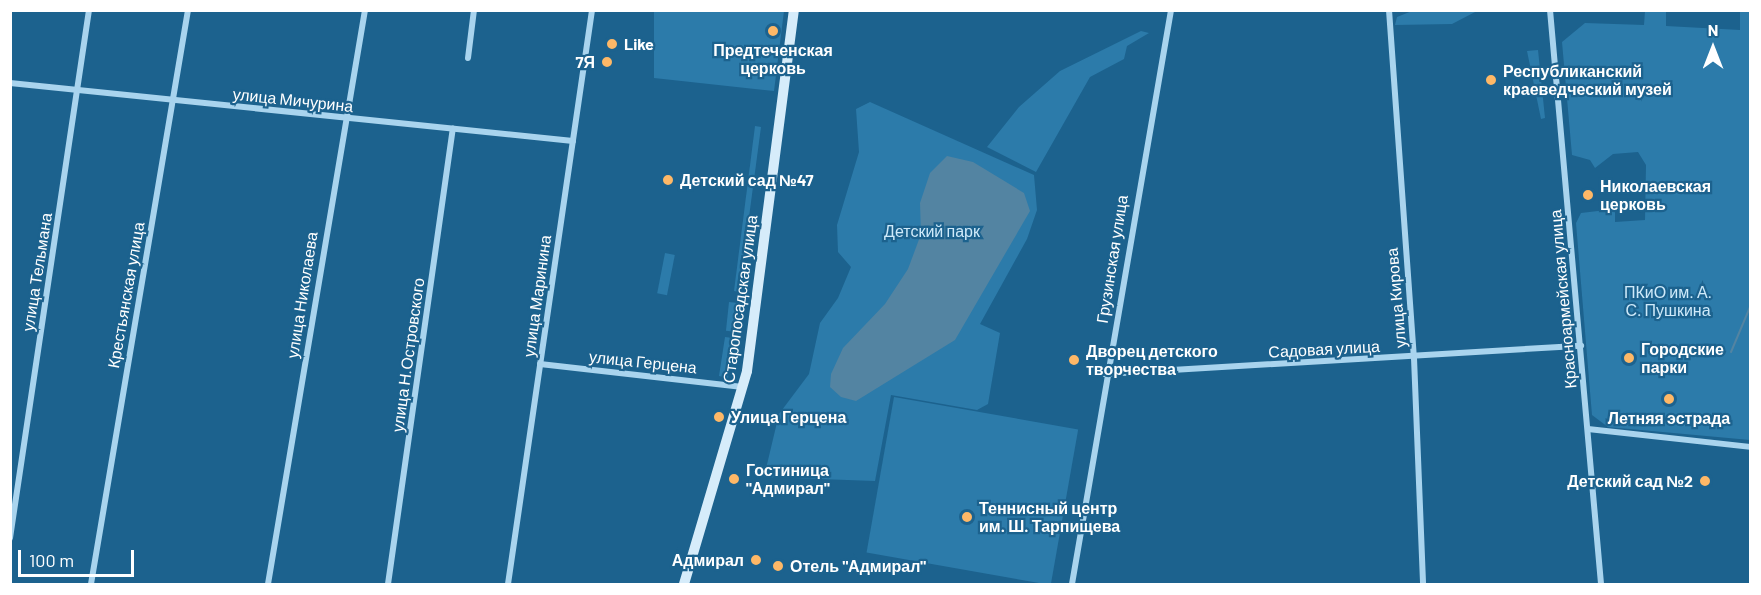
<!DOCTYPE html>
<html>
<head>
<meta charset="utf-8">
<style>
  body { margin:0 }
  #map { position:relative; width:1761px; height:595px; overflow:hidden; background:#1c628e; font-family:Barlow,sans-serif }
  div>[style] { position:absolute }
  .green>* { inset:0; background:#2c7baa; transform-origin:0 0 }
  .water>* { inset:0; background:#5384a2 }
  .stream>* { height:2px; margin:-1px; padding:0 1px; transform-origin:1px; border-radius:1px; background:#5384a2 }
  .street>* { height:6px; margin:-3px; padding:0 3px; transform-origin:3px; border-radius:3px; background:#a9d4ee }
  .secondary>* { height:10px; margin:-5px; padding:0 5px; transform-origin:5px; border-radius:5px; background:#d6ecfa }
  .dots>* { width:16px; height:16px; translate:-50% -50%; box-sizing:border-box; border:3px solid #1c628e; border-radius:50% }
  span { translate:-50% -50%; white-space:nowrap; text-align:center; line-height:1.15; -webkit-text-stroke:4.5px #1c628e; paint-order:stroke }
  .poi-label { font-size:16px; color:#fff; font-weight:700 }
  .left { translate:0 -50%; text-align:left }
  .right { translate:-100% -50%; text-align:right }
  .street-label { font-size:16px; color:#fff }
  .park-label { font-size:16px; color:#cfeafa }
  .frame { position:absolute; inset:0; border:12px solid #fff; pointer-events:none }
  .north { position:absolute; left:1683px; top:18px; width:60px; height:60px; -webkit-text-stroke:4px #1c628e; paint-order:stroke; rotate:0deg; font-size:16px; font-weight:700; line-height:24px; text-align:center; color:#fff }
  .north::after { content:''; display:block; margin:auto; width:21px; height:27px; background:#fff; clip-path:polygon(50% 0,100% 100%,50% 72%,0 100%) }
  .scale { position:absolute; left:18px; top:550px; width:116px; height:27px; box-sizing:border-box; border:3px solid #fff; border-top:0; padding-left:8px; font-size:18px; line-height:21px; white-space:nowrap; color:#fff; -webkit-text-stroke:4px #1c628e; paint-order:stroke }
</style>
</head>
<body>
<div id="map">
  <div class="green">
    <div style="clip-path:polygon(654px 11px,784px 11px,774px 91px,654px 78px)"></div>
    <div style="clip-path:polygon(1412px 11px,1477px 10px,1477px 11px,1452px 24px,1395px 25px,1397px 17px)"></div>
    <div style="clip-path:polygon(1645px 11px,1666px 11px,1666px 26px,1740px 30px,1740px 11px,1750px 11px,1750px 440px,1608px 427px,1592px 415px,1576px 223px,1581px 213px,1615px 209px,1615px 222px,1645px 220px,1646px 165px,1638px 152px,1613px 154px,1595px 168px,1590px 160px,1572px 155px,1562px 42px,1585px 23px,1644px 25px)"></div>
    <div style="clip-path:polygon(1141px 31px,1149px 33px,1127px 46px,1124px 59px,1090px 77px,1036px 172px,987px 147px,1019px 107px,1060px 71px)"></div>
    <div style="clip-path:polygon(1538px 50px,1545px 118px,1541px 119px,1527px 51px)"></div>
    <div style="clip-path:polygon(870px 102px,1034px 175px,1037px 210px,1027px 239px,980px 324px,1000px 333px,988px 404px,977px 410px,891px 395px,875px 481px,764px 477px,779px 414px,809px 374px,820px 323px,838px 298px,851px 267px,838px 252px,837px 225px,859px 152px,856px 109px)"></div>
    <div style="clip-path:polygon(755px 126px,761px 127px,739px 292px,734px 291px)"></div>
    <div style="left:665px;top:253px;width:10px;height:41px;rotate:11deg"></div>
    <div style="left:729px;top:302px;width:9px;height:29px;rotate:6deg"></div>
    <div style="clip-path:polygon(725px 337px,733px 338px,728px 378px,719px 376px)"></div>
    <div style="left:894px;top:397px;width:187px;height:158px;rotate:10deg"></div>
  </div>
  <div class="water">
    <div style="clip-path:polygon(947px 156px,973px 162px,1024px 193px,1030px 211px,955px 340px,856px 401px,841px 397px,830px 387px,831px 374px,843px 348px,885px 304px,908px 269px,921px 234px,920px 203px,930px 173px)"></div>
  </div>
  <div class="stream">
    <div style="left:1731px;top:352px;width:49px;rotate:-67.1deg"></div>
  </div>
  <div class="street">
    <div style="left:1389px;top:10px;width:349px;rotate:85.9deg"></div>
    <div style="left:1414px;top:358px;width:226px;rotate:87.7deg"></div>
    <div style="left:1550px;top:10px;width:576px;rotate:84.92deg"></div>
    <div style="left:468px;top:58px;width:48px;rotate:-82.9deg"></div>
    <div style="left:10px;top:83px;width:566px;rotate:5.88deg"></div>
    <div style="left:540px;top:364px;width:204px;rotate:6.5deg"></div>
    <div style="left:1105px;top:374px;width:477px;rotate:-3.4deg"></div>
    <div style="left:1588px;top:429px;width:163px;rotate:6.3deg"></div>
    <div style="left:10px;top:538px;width:534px;rotate:-81.49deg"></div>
    <div style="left:91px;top:584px;width:582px;rotate:-80.41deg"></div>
    <div style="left:268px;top:584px;width:582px;rotate:-80.41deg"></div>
    <div style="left:388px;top:584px;width:460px;rotate:-81.9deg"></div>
    <div style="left:508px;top:584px;width:580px;rotate:-81.67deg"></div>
    <div style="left:1072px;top:584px;width:582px;rotate:-80.21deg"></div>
  </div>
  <div class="secondary">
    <div style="left:684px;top:584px;width:222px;rotate:-73.5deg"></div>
    <div style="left:747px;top:371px;width:364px;rotate:-82.6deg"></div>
  </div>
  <div class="dots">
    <div style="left:773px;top:31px;background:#feb867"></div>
    <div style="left:612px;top:44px;background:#feb867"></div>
    <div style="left:607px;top:62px;background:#feb867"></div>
    <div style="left:1491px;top:80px;background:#feb867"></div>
    <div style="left:668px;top:180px;background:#feb867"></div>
    <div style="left:1588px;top:195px;background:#feb867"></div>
    <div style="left:1629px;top:358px;background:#feb867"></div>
    <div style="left:1074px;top:360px;background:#feb867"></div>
    <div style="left:1669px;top:399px;background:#feb867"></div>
    <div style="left:719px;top:417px;background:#feb867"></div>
    <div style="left:734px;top:479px;background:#feb867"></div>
    <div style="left:1705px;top:481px;background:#feb867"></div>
    <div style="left:967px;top:517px;background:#feb867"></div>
    <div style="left:756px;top:560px;background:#feb867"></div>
    <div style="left:778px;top:566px;background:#feb867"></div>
  </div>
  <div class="poi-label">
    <span class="left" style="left:624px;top:44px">Like</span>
    <span style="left:773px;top:59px">Предтеченская<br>церковь</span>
    <span class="right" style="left:595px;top:62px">7Я</span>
    <span class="left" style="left:1503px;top:80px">Республиканский<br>краеведческий музей</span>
    <span class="left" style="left:680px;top:180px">Детский сад №47</span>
    <span class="left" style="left:1600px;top:195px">Николаевская<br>церковь</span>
    <span class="left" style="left:1641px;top:358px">Городские<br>парки</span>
    <span class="left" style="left:1086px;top:360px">Дворец детского<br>творчества</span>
    <span class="left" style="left:731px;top:417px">Улица Герцена</span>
    <span style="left:1669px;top:418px">Летняя эстрада</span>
    <span class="left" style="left:746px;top:479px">Гостиница<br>"Адмирал"</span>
    <span class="right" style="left:1693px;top:481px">Детский сад №2</span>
    <span class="left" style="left:979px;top:517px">Теннисный центр<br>им. Ш. Тарпищева</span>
    <span class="right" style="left:744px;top:560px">Адмирал</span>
    <span class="left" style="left:790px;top:566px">Отель "Адмирал"</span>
  </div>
  <div class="street-label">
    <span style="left:293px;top:100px;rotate:6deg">улица Мичурина</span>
    <span style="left:1112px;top:259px;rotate:-81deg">Грузинская улица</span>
    <span style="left:37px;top:272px;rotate:-81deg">улица Тельмана</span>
    <span style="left:126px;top:295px;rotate:-80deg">Крестьянская улица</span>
    <span style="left:302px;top:295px;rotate:-81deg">улица Николаева</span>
    <span style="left:537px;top:296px;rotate:-82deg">улица Маринина</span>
    <span style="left:1396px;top:298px;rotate:-95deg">улица Кирова</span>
    <span style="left:740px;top:299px;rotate:-82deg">Старопосадская улица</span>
    <span style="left:1563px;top:299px;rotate:-95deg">Красноармейская улица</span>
    <span style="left:1324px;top:349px;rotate:-3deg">Садовая улица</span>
    <span style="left:408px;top:355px;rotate:-82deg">улица Н.Островского</span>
    <span style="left:643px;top:362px;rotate:6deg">улица Герцена</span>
  </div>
  <div class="park-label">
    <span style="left:932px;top:231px">Детский парк</span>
    <span style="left:1668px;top:301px">ПКиО им. А.<br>С. Пушкина</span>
  </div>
  <div class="frame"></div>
  <div class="north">N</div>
  <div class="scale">100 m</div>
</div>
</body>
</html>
